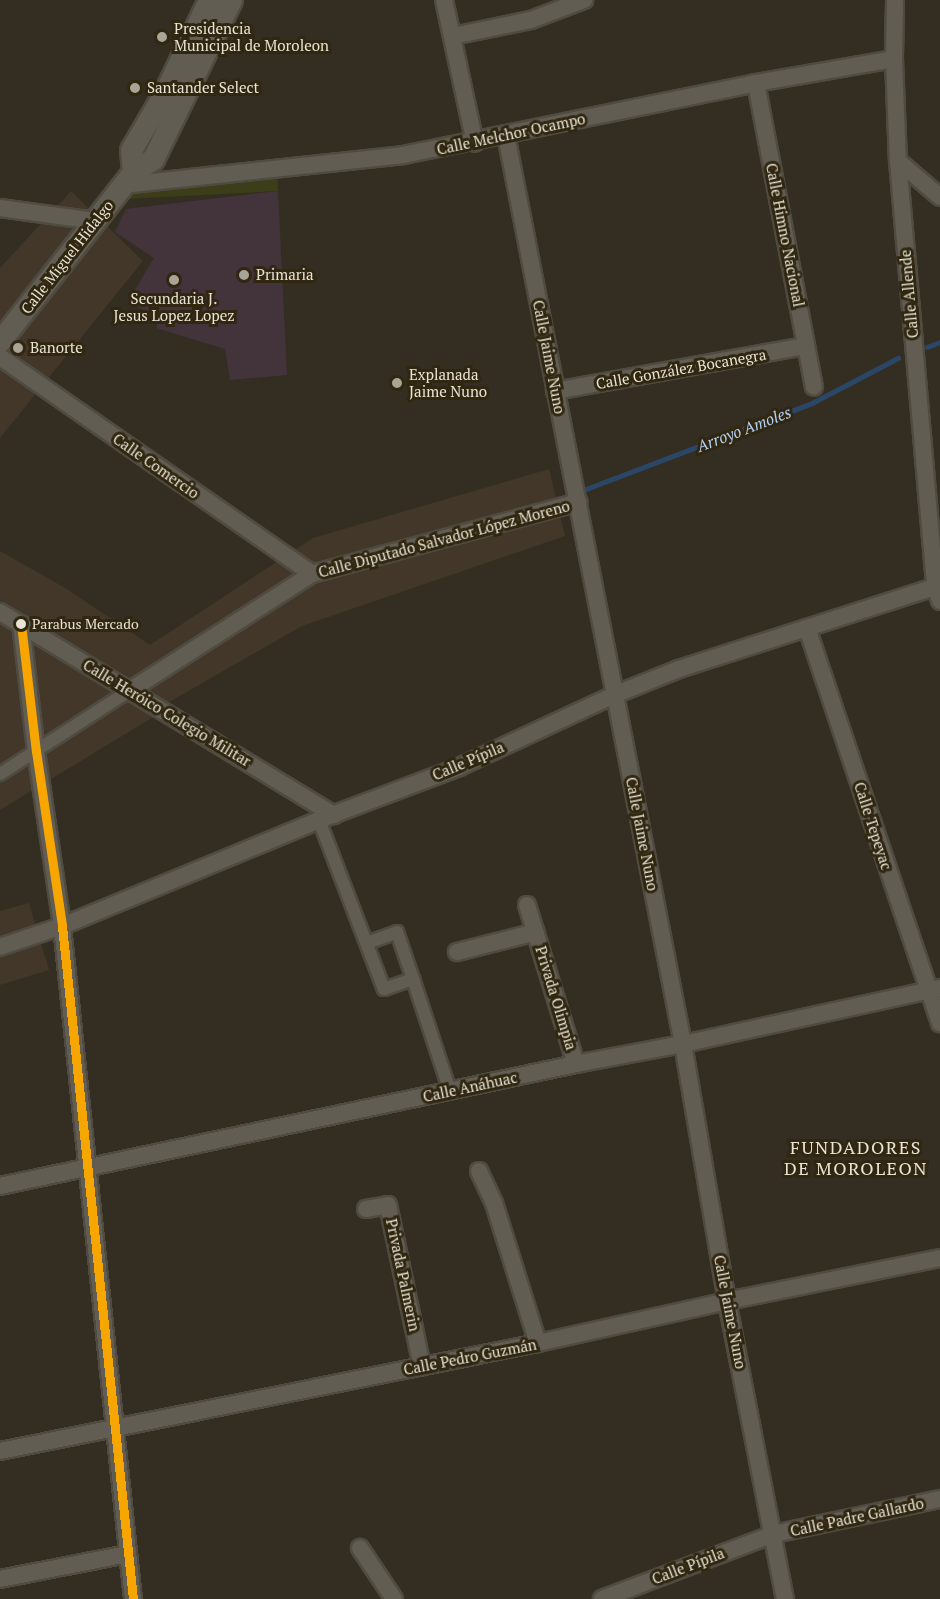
<!DOCTYPE html>
<html>
<head>
<meta charset="utf-8">
<style>
  body { margin:0 }
  #map { position:relative; width:940px; height:1599px; overflow:hidden; background:#342e22; font-family:"PT Serif",serif }
  div>[style] { position:absolute }
  .commercial>* { inset:0; background:#423728 }
  .education>* { inset:0; background:#43333b }
  .green>* { inset:0; background:#3b3e18; transform-origin:0 0 }
  .stream>* { height:4.5px; margin:-2.25px; padding:0 2.25px; transform-origin:2.25px; border-radius:2.25px; background:#2a4768 }
  .roads { filter:drop-shadow(2px 0 #504b41) drop-shadow(-2px 0 #504b41) drop-shadow(0 2px #504b41) drop-shadow(0 -2px #504b41) }
  .pedestrian>* { height:12px; margin:-6px; padding:0 6px; transform-origin:6px; border-radius:6px; background:#615d53 }
  .minor>* { height:16px; margin:-8px; padding:0 8px; transform-origin:8px; border-radius:8px; background:#615d53 }
  .tertiary>* { height:21px; margin:-10.5px; padding:0 10.5px; transform-origin:10.5px; border-radius:10.5px; background:#615d53 }
  .bus-1>* { height:9px; margin:-4.5px; padding:0 4.5px; transform-origin:4.5px; border-radius:4.5px; background:#f7a600 }
  .dots>* { width:16px; height:16px; translate:-50% -50%; box-sizing:border-box; border:3px solid #312711; border-radius:50% }
  span { translate:-50% -50%; white-space:nowrap; text-align:center; line-height:1.15; -webkit-text-stroke:6px #312711; paint-order:stroke }
  .bus-label { font-size:14px; color:#e8e3d5 }
  .left { translate:0 -50%; text-align:left }
  .poi-label { font-size:15px; color:#e8e3d5 }
  .street-label { font-size:15px; color:#e8e3d5 }
  .water-label { font-size:16px; color:#b1d0f6; font-style:italic }
  .quarter-label { font-size:18px; color:#e8e3d5; letter-spacing:1.5px }
</style>
</head>
<body>
<div id="map">
  <div class="commercial">
    <div style="clip-path:polygon(71px 191px,143px 261px,0 438px,0 268px)"></div>
    <div style="clip-path:polygon(549px 469px,565px 536px,302px 626px,164px 705px,97px 680px,155px 716px,0 810px,0 551px,67px 589px,150px 645px,313px 538px)"></div>
    <div style="clip-path:polygon(29px 903px,49px 970px,0 985px,0 911px)"></div>
  </div>
  <div class="education">
    <div style="clip-path:polygon(278px 191px,287px 375px,230px 380px,225px 349px,156px 328px,159px 319px,128px 301px,154px 258px,115px 232px,126px 209px)"></div>
  </div>
  <div class="green">
    <div style="left:277px;top:169px;width:22px;height:155px;rotate:87deg"></div>
  </div>
  <div class="stream">
    <div style="left:927px;top:347px;width:14px;rotate:-21deg"></div>
    <div style="left:586px;top:489px;width:242px;rotate:-20.8deg"></div>
    <div style="left:812px;top:403px;width:97px;rotate:-27.6deg"></div>
  </div>
  <div class="roads">
    <div class="pedestrian">
      <div style="left:0;top:774px;width:153px;rotate:-32.8deg"></div>
      <div style="left:319px;top:820px;width:181px;rotate:69deg"></div>
      <div style="left:384px;top:989px;width:31px;rotate:-19deg"></div>
      <div style="left:413px;top:979px;width:118px;rotate:71.7deg"></div>
      <div style="left:367px;top:943px;width:32px;rotate:-20deg"></div>
      <div style="left:397px;top:932px;width:50px;rotate:71.2deg"></div>
    </div>
    <div class="minor">
      <div style="left:444px;top:0;width:146px;rotate:77.8deg"></div>
      <div style="left:895px;top:0;width:59px;rotate:91deg"></div>
      <div style="left:894px;top:59px;width:102px;rotate:87.8deg"></div>
      <div style="left:898px;top:161px;width:428px;rotate:85deg"></div>
      <div style="left:935px;top:587px;width:15px;rotate:70deg"></div>
      <div style="left:453px;top:36px;width:80px;rotate:-11.6deg"></div>
      <div style="left:531px;top:20px;width:57px;rotate:-20.7deg"></div>
      <div style="left:756px;top:83px;width:309px;rotate:79.2deg"></div>
      <div style="left:506px;top:135px;width:926px;rotate:78.98deg"></div>
      <div style="left:683px;top:1044px;width:261px;rotate:80.3deg"></div>
      <div style="left:727px;top:1301px;width:304px;rotate:79deg"></div>
      <div style="left:898px;top:161px;width:55px;rotate:40.6deg"></div>
      <div style="left:123px;top:185px;width:282px;rotate:-6.1deg"></div>
      <div style="left:403px;top:155px;width:360px;rotate:-11.5deg"></div>
      <div style="left:756px;top:83px;width:140px;rotate:-9.9deg"></div>
      <div style="left:0;top:208px;width:96px;rotate:7.8deg"></div>
      <div style="left:0;top:357px;width:380px;rotate:34.8deg"></div>
      <div style="left:555px;top:391px;width:255px;rotate:-10.2deg"></div>
      <div style="left:0;top:612px;width:391px;rotate:31.3deg"></div>
      <div style="left:21px;top:624px;width:128px;rotate:83.3deg"></div>
      <div style="left:36px;top:751px;width:177px;rotate:81.5deg"></div>
      <div style="left:62px;top:926px;width:677px;rotate:83.98deg"></div>
      <div style="left:807px;top:628px;width:417px;rotate:71.4deg"></div>
      <div style="left:129px;top:691px;width:217px;rotate:-32.6deg"></div>
      <div style="left:312px;top:574px;width:276px;rotate:-15.1deg"></div>
      <div style="left:527px;top:905px;width:166px;rotate:72.9deg"></div>
      <div style="left:0;top:947px;width:65px;rotate:-18.7deg"></div>
      <div style="left:62px;top:926px;width:278px;rotate:-22.4deg"></div>
      <div style="left:319px;top:820px;width:150px;rotate:-20.7deg"></div>
      <div style="left:459px;top:767px;width:171px;rotate:-24.9deg"></div>
      <div style="left:614px;top:695px;width:70px;rotate:-21.8deg"></div>
      <div style="left:679px;top:669px;width:274px;rotate:-17.8deg"></div>
      <div style="left:457px;top:952px;width:81px;rotate:-14.2deg"></div>
      <div style="left:479px;top:1171px;width:35px;rotate:65deg"></div>
      <div style="left:494px;top:1203px;width:147px;rotate:72.6deg"></div>
      <div style="left:0;top:1186px;width:589px;rotate:-11.96deg"></div>
      <div style="left:576px;top:1064px;width:109px;rotate:-10.6deg"></div>
      <div style="left:683px;top:1044px;width:263px;rotate:-12.3deg"></div>
      <div style="left:366px;top:1209px;width:22px;rotate:-10deg"></div>
      <div style="left:388px;top:1205px;width:165px;rotate:78.1deg"></div>
      <div style="left:0;top:1451px;width:549px;rotate:-11.35deg"></div>
      <div style="left:538px;top:1343px;width:194px;rotate:-12.5deg"></div>
      <div style="left:727px;top:1301px;width:217px;rotate:-11.4deg"></div>
      <div style="left:360px;top:1548px;width:61px;rotate:56.3deg"></div>
      <div style="left:0;top:1579px;width:130px;rotate:-11.1deg"></div>
      <div style="left:602px;top:1599px;width:184px;rotate:-20.7deg"></div>
      <div style="left:774px;top:1534px;width:170px;rotate:-11.9deg"></div>
    </div>
    <div class="tertiary">
      <div style="left:133px;top:172px;width:22px;rotate:-95deg"></div>
      <div style="left:131px;top:150px;width:69px;rotate:-59.7deg"></div>
      <div style="left:166px;top:90px;width:100px;rotate:-64.5deg"></div>
      <div style="left:0;top:341px;width:215px;rotate:-51.8deg"></div>
      <div style="left:133px;top:172px;width:24px;rotate:-33deg"></div>
      <div style="left:153px;top:159px;width:177px;rotate:-63.9deg"></div>
    </div>
  </div>
  <div class="bus-1">
    <div style="left:21px;top:624px;width:128px;rotate:83.3deg"></div>
    <div style="left:36px;top:751px;width:177px;rotate:81.5deg"></div>
    <div style="left:62px;top:926px;width:677px;rotate:83.98deg"></div>
  </div>
  <div class="dots">
    <div style="left:162px;top:37px;background:#a9a496"></div>
    <div style="left:135px;top:88px;background:#a9a496"></div>
    <div style="left:244px;top:275px;background:#a9a496"></div>
    <div style="left:174px;top:280px;background:#a9a496"></div>
    <div style="left:18px;top:348px;background:#a9a496"></div>
    <div style="left:397px;top:383px;background:#a9a496"></div>
    <div style="left:21px;top:624px;background:#e8e3d5"></div>
  </div>
  <div class="bus-label">
    <span class="left" style="left:32px;top:624px">Parabus Mercado</span>
  </div>
  <div class="poi-label">
    <span class="left" style="left:174px;top:37px">Presidencia<br>Municipal de Moroleon</span>
    <span class="left" style="left:147px;top:88px">Santander Select</span>
    <span class="left" style="left:256px;top:275px">Primaria</span>
    <span style="left:174px;top:307px">Secundaria J.<br>Jesus Lopez Lopez</span>
    <span class="left" style="left:30px;top:348px">Banorte</span>
    <span class="left" style="left:409px;top:383px">Explanada<br>Jaime Nuno</span>
  </div>
  <div class="street-label">
    <span style="left:511px;top:134px;rotate:-12deg">Calle Melchor Ocampo</span>
    <span style="left:785px;top:235px;rotate:79deg">Calle Himno Nacional</span>
    <span style="left:67px;top:257px;rotate:-52deg">Calle Miguel Hidalgo</span>
    <span style="left:909px;top:294px;rotate:-95deg">Calle Allende</span>
    <span style="left:549px;top:357px;rotate:79deg">Calle Jaime Nuno</span>
    <span style="left:681px;top:369px;rotate:-10deg">Calle González Bocanegra</span>
    <span style="left:156px;top:466px;rotate:35deg">Calle Comercio</span>
    <span style="left:444px;top:539px;rotate:-15deg">Calle Diputado Salvador López Moreno</span>
    <span style="left:167px;top:713px;rotate:31deg">Calle Heróico Colegio Militar</span>
    <span style="left:468px;top:761px;rotate:-23deg">Calle Pípila</span>
    <span style="left:873px;top:826px;rotate:72deg">Calle Tepeyac</span>
    <span style="left:642px;top:834px;rotate:79deg">Calle Jaime Nuno</span>
    <span style="left:556px;top:998px;rotate:73deg">Privada Olimpia</span>
    <span style="left:470px;top:1087px;rotate:-12deg">Calle Anáhuac</span>
    <span style="left:403px;top:1275px;rotate:78deg">Privada Palmerin</span>
    <span style="left:730px;top:1312px;rotate:79deg">Calle Jaime Nuno</span>
    <span style="left:470px;top:1357px;rotate:-11deg">Calle Pedro Guzmán</span>
    <span style="left:857px;top:1517px;rotate:-12deg">Calle Padre Gallardo</span>
    <span style="left:688px;top:1566px;rotate:-21deg">Calle Pípila</span>
  </div>
  <div class="water-label">
    <span style="left:744px;top:429px;rotate:-21deg">Arroyo Amoles</span>
  </div>
  <div class="quarter-label">
    <span style="left:856px;top:1158px">FUNDADORES<br>DE MOROLEON</span>
  </div>
</div>
</body>
</html>
